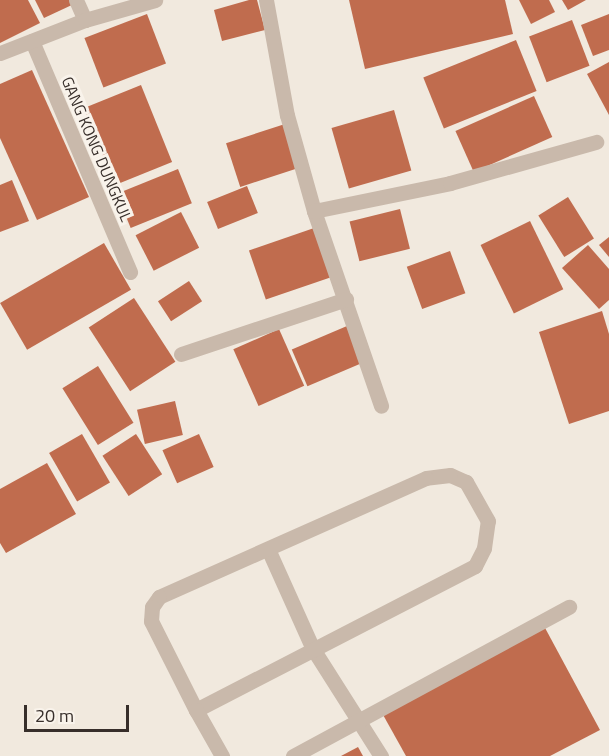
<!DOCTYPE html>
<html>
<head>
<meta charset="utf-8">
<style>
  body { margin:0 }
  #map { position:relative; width:609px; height:756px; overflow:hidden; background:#f1e9de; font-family:"Titillium Web",sans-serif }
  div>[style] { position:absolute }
  .building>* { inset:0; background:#c06c4e; transform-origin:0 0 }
  .lane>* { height:15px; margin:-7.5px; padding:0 7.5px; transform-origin:7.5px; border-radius:7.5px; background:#c9b9ab }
  .street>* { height:15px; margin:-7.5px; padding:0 7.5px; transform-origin:7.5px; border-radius:7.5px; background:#c9b9ab }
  span { translate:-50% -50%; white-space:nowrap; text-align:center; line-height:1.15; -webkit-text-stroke:6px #f9f3eb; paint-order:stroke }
  .street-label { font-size:16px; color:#372e2a }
  .scale { position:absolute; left:24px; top:705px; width:105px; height:27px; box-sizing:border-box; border:3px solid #372e2a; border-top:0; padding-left:8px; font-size:18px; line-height:21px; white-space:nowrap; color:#372e2a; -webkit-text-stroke:4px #f9f3eb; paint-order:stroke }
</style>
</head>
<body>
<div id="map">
  <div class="building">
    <div style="clip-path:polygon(0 0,28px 0,40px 23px,0 43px)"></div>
    <div style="clip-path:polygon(35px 0,72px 0,74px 4px,44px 18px)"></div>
    <div style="clip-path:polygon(249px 0,257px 0,265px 30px,222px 41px,214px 10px)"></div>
    <div style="clip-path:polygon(349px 0,505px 0,513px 34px,365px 69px)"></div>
    <div style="clip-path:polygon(519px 0,549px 0,555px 12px,531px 24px)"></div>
    <div style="clip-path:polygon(562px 0,586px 0,568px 10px)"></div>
    <div style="left:147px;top:14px;width:53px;height:67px;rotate:69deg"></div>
    <div style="clip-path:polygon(609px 14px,609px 50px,593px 56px,581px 25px)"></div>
    <div style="left:572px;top:20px;width:49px;height:46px;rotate:69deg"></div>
    <div style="left:516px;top:40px;width:55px;height:100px;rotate:68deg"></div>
    <div style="clip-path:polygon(609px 62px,609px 115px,587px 74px)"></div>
    <div style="clip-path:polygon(32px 70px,89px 197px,37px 220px,0 138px,0 84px)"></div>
    <div style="left:141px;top:85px;width:83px;height:62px;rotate:68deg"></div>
    <div style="left:534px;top:96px;width:45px;height:86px;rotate:66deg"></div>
    <div style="left:394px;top:110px;width:63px;height:65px;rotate:74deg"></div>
    <div style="left:285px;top:124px;width:46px;height:62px;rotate:72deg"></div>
    <div style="left:178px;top:169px;width:37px;height:66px;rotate:68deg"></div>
    <div style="clip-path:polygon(12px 180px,29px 221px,0 232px,0 185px)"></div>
    <div style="left:247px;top:186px;width:29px;height:43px;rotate:68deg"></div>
    <div style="left:568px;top:197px;width:49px;height:35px;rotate:58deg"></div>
    <div style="left:400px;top:209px;width:41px;height:52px;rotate:76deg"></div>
    <div style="left:181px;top:212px;width:40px;height:51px;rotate:63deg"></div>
    <div style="left:530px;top:221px;width:76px;height:55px;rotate:64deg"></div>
    <div style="left:317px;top:227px;width:52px;height:72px;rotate:71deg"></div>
    <div style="clip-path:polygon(609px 237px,609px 257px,599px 245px)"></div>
    <div style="left:104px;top:243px;width:54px;height:120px;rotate:60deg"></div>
    <div style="clip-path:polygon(588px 245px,609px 269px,609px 300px,599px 309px,562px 268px)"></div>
    <div style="left:450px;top:251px;width:45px;height:46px;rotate:70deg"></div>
    <div style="left:189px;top:281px;width:24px;height:37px;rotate:57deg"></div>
    <div style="left:134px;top:298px;width:76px;height:54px;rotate:57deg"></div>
    <div style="clip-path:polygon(602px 311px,609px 334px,609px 411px,569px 424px,539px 332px)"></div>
    <div style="left:347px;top:326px;width:40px;height:60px;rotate:67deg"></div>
    <div style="left:279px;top:329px;width:62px;height:50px;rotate:66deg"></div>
    <div style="left:98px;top:366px;width:67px;height:42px;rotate:58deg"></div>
    <div style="left:175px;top:401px;width:35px;height:39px;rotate:77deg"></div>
    <div style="left:82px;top:434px;width:56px;height:38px;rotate:60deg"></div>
    <div style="left:136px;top:434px;width:48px;height:40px;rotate:57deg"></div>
    <div style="left:199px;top:434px;width:36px;height:40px;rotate:66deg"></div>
    <div style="clip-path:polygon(47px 463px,76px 514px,6px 553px,0 543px,0 489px)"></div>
    <div style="clip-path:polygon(544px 626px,600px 730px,550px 756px,406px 756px,382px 713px)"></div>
    <div style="clip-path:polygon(358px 747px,363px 756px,341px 756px)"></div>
  </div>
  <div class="lane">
    <div style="left:268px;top:549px;width:110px;rotate:65.8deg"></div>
    <div style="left:313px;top:649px;width:127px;rotate:57.6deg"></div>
    <div style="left:196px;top:710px;width:314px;rotate:-27.3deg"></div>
    <div style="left:475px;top:566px;width:20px;rotate:-63deg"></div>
    <div style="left:484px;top:548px;width:27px;rotate:-82deg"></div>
    <div style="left:488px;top:521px;width:45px;rotate:-119.4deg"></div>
    <div style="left:466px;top:482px;width:17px;rotate:-156deg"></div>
    <div style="left:450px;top:475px;width:24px;rotate:173deg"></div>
    <div style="left:426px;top:478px;width:292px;rotate:156deg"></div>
    <div style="left:159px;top:597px;width:12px;rotate:125deg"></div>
    <div style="left:152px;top:607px;width:14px;rotate:94deg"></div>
    <div style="left:151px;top:621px;width:100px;rotate:63.2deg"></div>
    <div style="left:196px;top:710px;width:53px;rotate:60.5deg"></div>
    <div style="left:293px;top:756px;width:314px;rotate:-28.4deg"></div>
  </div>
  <div class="street">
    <div style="left:76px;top:0;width:22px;rotate:66deg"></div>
    <div style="left:266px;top:0;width:117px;rotate:79.7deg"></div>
    <div style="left:287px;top:115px;width:100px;rotate:74.3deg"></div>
    <div style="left:314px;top:211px;width:206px;rotate:71deg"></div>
    <div style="left:32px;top:41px;width:251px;rotate:67deg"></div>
    <div style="left:0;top:53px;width:91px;rotate:-21.2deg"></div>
    <div style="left:85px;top:20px;width:73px;rotate:-15.9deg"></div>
    <div style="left:314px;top:211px;width:139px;rotate:-11.6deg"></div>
    <div style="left:450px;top:183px;width:152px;rotate:-15.7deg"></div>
    <div style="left:181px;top:354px;width:174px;rotate:-18.4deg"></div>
  </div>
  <div class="street-label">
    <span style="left:97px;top:149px;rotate:67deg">GANG KONG DUNGKUL</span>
  </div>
  <div class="scale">20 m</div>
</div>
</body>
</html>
